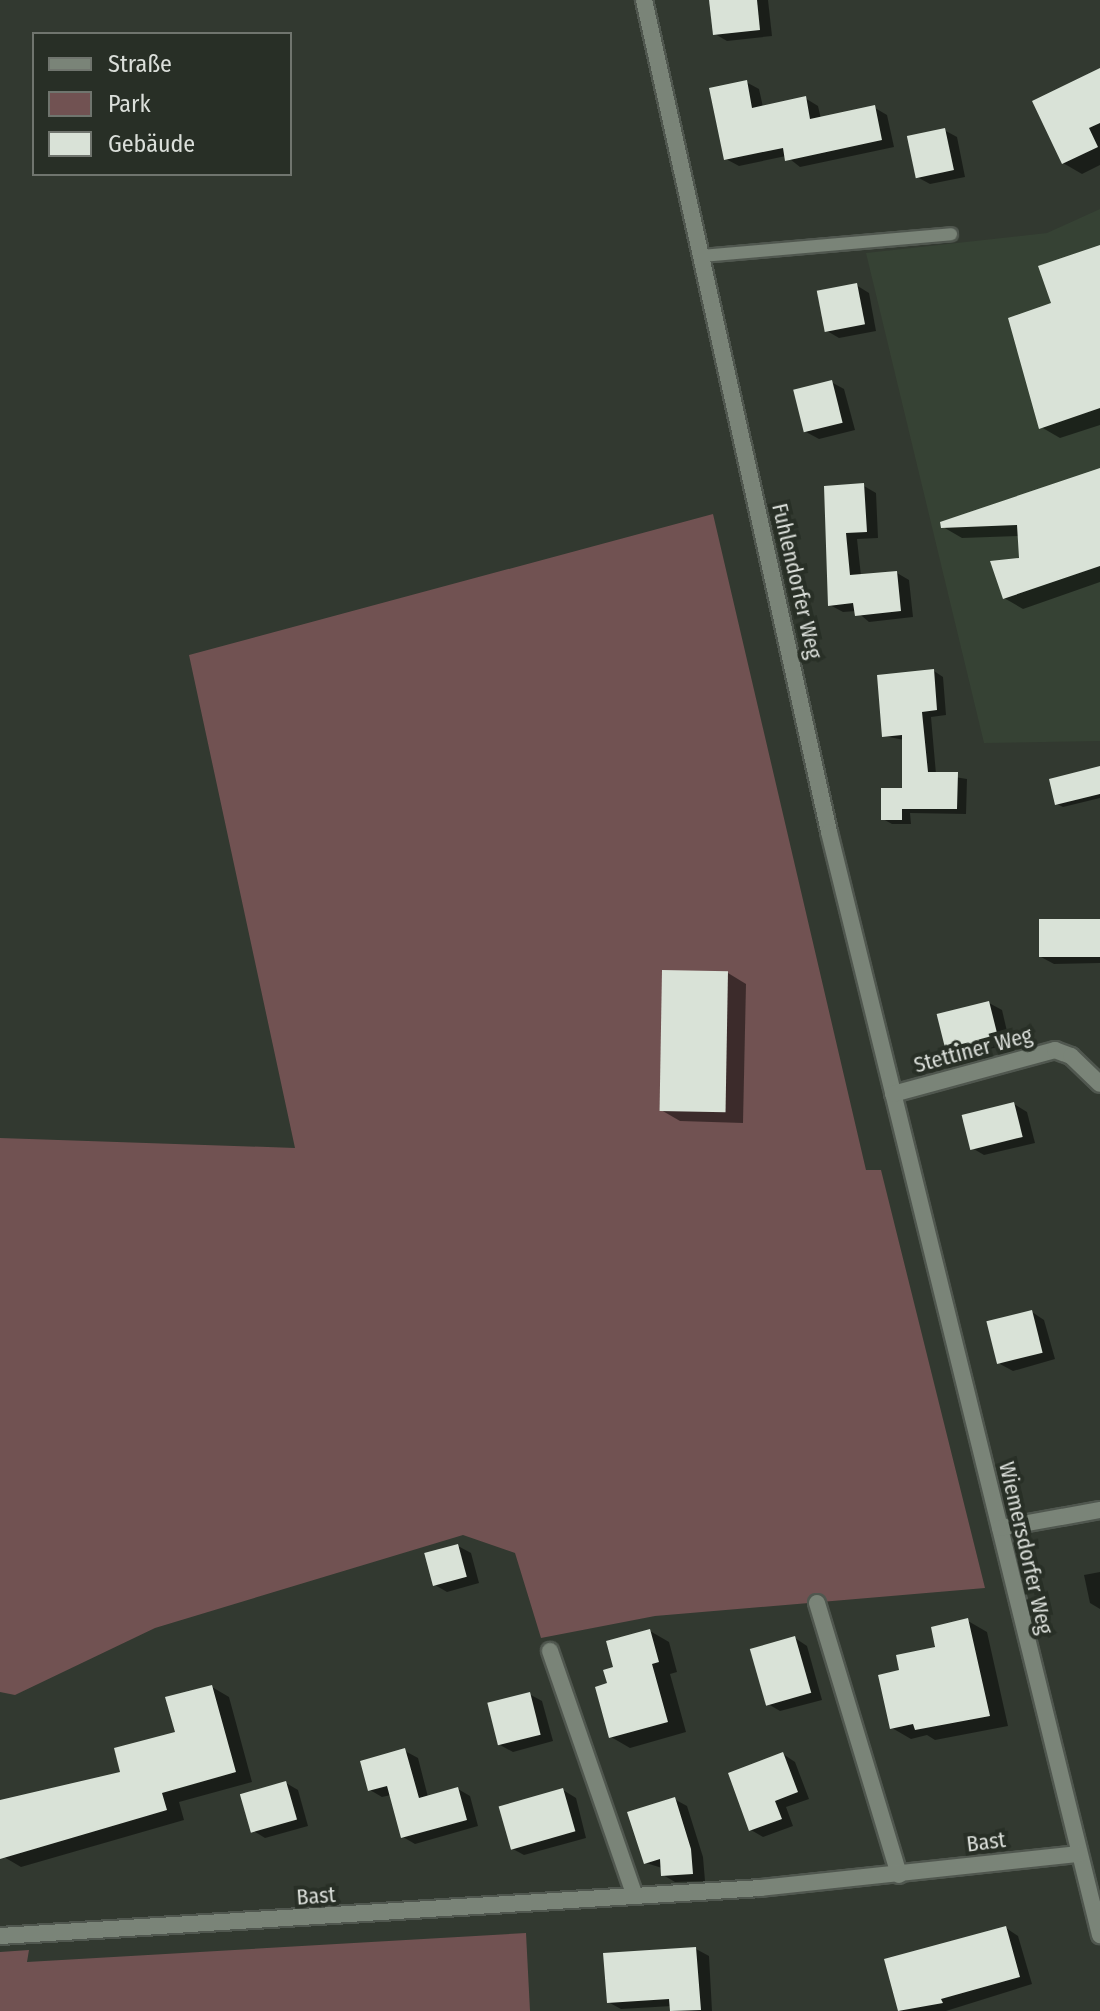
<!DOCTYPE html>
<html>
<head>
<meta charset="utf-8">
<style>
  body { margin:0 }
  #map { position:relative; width:1100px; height:2011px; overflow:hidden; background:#323930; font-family:"Fira Sans Condensed",sans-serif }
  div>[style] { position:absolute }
  .built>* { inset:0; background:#364234 }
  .green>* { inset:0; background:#715252 }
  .shadow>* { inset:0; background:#0007 }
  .building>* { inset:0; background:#d9e2d7; transform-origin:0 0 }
  .roads { filter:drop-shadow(2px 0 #50574f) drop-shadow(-2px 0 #50574f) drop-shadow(0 2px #50574f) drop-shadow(0 -2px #50574f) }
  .lane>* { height:12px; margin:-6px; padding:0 6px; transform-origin:6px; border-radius:6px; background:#7a8478 }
  .street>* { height:16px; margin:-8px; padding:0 8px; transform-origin:8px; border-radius:8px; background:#7a8478 }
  span { translate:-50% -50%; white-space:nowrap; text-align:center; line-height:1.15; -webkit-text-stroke:8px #282f26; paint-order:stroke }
  .street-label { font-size:22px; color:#dbdfda }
  .legend { position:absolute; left:32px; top:32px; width:260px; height:144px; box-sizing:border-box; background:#282f26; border:2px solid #70756e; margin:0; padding:10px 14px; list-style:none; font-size:24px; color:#dbdfda }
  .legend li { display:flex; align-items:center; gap:16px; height:40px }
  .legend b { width:40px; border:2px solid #70756e }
</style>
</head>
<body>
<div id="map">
  <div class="built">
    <div style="clip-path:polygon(1100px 209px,1100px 741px,984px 743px,866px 253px,1047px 233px)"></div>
  </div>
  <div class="green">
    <div style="clip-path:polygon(713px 514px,866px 1170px,881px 1170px,985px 1588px,655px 1616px,541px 1638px,515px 1553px,463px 1535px,155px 1628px,15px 1695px,0 1692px,0 1138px,295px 1148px,189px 655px)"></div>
    <div style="clip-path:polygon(526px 1933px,530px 2011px,0 2011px,0 1952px,29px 1950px,27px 1962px)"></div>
  </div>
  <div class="shadow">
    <div style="clip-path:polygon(711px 0,768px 0,772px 36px,727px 41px,715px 34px)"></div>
    <div style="clip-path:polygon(1100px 71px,1100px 165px,1082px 174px,1063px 163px)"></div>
    <div style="clip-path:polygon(746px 82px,759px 89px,763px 107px,805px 98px,818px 106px,821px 119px,875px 108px,887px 115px,894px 147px,800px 167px,786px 156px,739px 166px,726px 159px)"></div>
    <div style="clip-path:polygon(944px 130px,957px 137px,965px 177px,930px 184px,917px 177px)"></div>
    <div style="clip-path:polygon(1100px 247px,1100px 425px,1060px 438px,1041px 427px,1053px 305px)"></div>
    <div style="clip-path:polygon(856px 285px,869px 293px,876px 331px,839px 338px,827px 331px)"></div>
    <div style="clip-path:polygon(831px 382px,844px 389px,855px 430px,819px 439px,806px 432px)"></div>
    <div style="clip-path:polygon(1100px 469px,1100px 582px,1023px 609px,1004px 598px,1021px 560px,1020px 536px,962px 538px,943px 527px)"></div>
    <div style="clip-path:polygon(864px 486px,876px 493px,878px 538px,857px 539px,861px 576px,897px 573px,909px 580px,913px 617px,869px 622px,856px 611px,843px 612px,830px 605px,826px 487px)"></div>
    <div style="clip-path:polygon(934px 671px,943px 677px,946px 715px,931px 717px,936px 774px,967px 779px,966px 814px,910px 813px,911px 824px,892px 824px,883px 819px,904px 790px,904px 740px,884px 736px)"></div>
    <div style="clip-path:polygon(1100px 768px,1100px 798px,1063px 807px,1057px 804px)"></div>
    <div style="clip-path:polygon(1100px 921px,1100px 963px,1054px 964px,1041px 957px)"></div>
    <div style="clip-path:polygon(728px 973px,746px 984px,743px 1123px,680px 1121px,661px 1110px)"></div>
    <div style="clip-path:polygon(989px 1003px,1002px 1010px,1010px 1044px,961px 1056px,948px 1049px)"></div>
    <div style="clip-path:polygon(1014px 1104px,1027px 1112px,1035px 1143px,984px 1155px,972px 1148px)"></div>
    <div style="clip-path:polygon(1032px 1312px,1044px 1320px,1055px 1359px,1013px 1371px,1000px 1364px)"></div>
    <div style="clip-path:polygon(458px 1546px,471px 1553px,479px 1583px,447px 1592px,435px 1585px)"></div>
    <div style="clip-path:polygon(1100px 1572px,1100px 1609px,1090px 1603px,1084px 1575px)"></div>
    <div style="clip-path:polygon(968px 1621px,987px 1632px,1008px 1726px,935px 1740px,927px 1735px,911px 1739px,892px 1728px,902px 1671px)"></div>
    <div style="clip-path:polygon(650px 1631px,669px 1642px,677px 1672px,670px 1674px,686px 1732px,630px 1748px,611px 1737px,609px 1685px,615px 1668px)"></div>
    <div style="clip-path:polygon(795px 1638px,807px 1646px,822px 1700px,780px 1711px,768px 1704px)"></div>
    <div style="clip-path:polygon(212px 1687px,229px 1697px,252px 1782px,179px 1802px,184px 1820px,21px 1867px,4px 1857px,0 1803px,123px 1773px,177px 1733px)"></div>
    <div style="clip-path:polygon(529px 1694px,542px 1701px,553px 1741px,513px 1752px,500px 1745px)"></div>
    <div style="clip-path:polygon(405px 1751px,418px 1758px,428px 1797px,458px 1789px,470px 1796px,478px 1826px,415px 1844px,403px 1837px,391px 1795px,382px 1797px,370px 1790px)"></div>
    <div style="clip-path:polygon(783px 1754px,795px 1762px,809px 1799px,786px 1807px,793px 1826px,763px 1837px,751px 1830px)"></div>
    <div style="clip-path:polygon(286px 1783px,298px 1790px,308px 1826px,265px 1838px,252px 1830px)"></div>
    <div style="clip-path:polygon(563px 1790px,576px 1798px,586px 1838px,524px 1855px,511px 1848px)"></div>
    <div style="clip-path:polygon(674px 1799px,687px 1806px,703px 1857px,705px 1881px,675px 1882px,663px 1875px,662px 1868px,646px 1863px)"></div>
    <div style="clip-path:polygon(1006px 1928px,1018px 1936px,1032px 1984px,946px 2011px,900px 2011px,887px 1960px)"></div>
    <div style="clip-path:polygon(696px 1949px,709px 1956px,712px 2011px,673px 2011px,672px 2006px,621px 2009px,608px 2002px)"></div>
  </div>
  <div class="building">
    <div style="clip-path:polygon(709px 0,757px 0,760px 30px,713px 35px)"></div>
    <div style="clip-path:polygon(1100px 68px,1100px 123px,1089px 128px,1098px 147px,1062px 164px,1032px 101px)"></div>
    <div style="clip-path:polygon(747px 80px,752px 108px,806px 96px,810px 119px,875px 105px,882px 140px,785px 161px,783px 148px,724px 160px,709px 88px)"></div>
    <div style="left:945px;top:128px;width:43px;height:39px;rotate:78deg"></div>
    <div style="clip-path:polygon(1100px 245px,1100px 408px,1039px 429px,1008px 318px,1051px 303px,1038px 266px)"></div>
    <div style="left:857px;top:283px;width:42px;height:41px;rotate:79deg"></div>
    <div style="left:832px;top:380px;width:44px;height:40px;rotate:76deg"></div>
    <div style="clip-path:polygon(1100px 468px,1100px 566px,1003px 599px,990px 561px,1019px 558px,1017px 525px,941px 528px,940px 522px)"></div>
    <div style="clip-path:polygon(864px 483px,867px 532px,846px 533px,850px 575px,897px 571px,901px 611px,855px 616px,853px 603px,828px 606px,824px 486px)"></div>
    <div style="clip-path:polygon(934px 669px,937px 710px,922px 712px,928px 772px,958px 772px,957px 809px,902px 809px,902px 820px,881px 820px,881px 788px,902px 788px,902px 735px,882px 737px,877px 675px)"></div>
    <div style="clip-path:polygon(1100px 766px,1100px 794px,1055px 805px,1049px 779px)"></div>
    <div style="left:1100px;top:919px;width:38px;height:61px;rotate:90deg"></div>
    <div style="left:662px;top:970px;width:66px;height:141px;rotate:1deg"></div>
    <div style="left:989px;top:1001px;width:38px;height:54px;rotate:76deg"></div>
    <div style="left:1014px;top:1102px;width:36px;height:54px;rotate:76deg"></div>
    <div style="left:1032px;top:1310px;width:44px;height:47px;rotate:76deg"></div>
    <div style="left:458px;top:1544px;width:34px;height:35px;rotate:75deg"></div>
    <div style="clip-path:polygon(968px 1618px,990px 1716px,915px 1730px,913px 1724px,890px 1729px,878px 1675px,899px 1670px,896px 1655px,935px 1647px,931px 1627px)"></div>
    <div style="clip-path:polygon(650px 1629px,659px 1662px,652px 1664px,668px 1722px,609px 1738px,595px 1687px,607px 1683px,603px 1670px,613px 1667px,606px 1641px)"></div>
    <div style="left:795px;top:1636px;width:59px;height:47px;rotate:74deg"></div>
    <div style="clip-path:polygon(212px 1685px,236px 1772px,162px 1793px,167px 1810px,0 1859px,0 1800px,120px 1772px,114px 1748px,175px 1732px,165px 1697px)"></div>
    <div style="left:530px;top:1692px;width:44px;height:44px;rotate:76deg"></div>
    <div style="clip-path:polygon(405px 1748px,419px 1798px,458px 1787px,467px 1820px,401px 1838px,387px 1786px,368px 1791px,360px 1761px)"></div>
    <div style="clip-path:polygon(783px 1752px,798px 1792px,775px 1801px,782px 1819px,749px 1831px,728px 1773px)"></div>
    <div style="left:286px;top:1781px;width:40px;height:48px;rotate:74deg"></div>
    <div style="left:563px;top:1788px;width:45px;height:67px;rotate:74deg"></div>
    <div style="clip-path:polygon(675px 1797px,691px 1849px,693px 1874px,661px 1876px,660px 1859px,644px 1864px,627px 1812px)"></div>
    <div style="clip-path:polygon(1006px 1926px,1020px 1977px,941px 1999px,943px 2003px,898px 2011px,884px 1959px)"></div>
    <div style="clip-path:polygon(696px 1947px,701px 2010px,670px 2011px,669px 1999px,607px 2003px,603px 1953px)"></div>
  </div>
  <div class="roads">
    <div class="lane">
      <div style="left:702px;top:256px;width:250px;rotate:-5deg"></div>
    </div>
    <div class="street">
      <div style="left:644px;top:0;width:852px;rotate:77.46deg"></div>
      <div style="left:829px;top:832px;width:1136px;rotate:76.2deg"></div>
      <div style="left:893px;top:1094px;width:168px;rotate:-15.2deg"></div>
      <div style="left:1055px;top:1050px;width:17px;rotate:21deg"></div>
      <div style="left:1071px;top:1056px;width:40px;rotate:44deg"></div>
      <div style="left:1000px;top:1528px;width:102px;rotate:-10.2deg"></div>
      <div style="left:817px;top:1603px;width:284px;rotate:73.2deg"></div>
      <div style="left:550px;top:1651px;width:257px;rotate:70.9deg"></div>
      <div style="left:0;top:1936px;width:762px;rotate:-3.61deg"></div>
      <div style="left:760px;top:1888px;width:320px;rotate:-6.1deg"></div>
    </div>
  </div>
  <div class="street-label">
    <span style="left:797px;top:581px;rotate:77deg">Fuhlendorfer Weg</span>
    <span style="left:973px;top:1050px;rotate:-15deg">Stettiner Weg</span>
    <span style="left:1026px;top:1548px;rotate:77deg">Wiemersdorfer Weg</span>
    <span style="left:986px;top:1842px;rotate:-7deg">Bast</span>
    <span style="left:316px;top:1896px;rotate:-4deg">Bast</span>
  </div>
  <ul class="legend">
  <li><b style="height:10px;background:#7a8478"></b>Straße</li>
  <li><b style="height:22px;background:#715252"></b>Park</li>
  <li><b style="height:22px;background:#d9e2d7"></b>Gebäude</li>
  </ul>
</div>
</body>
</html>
